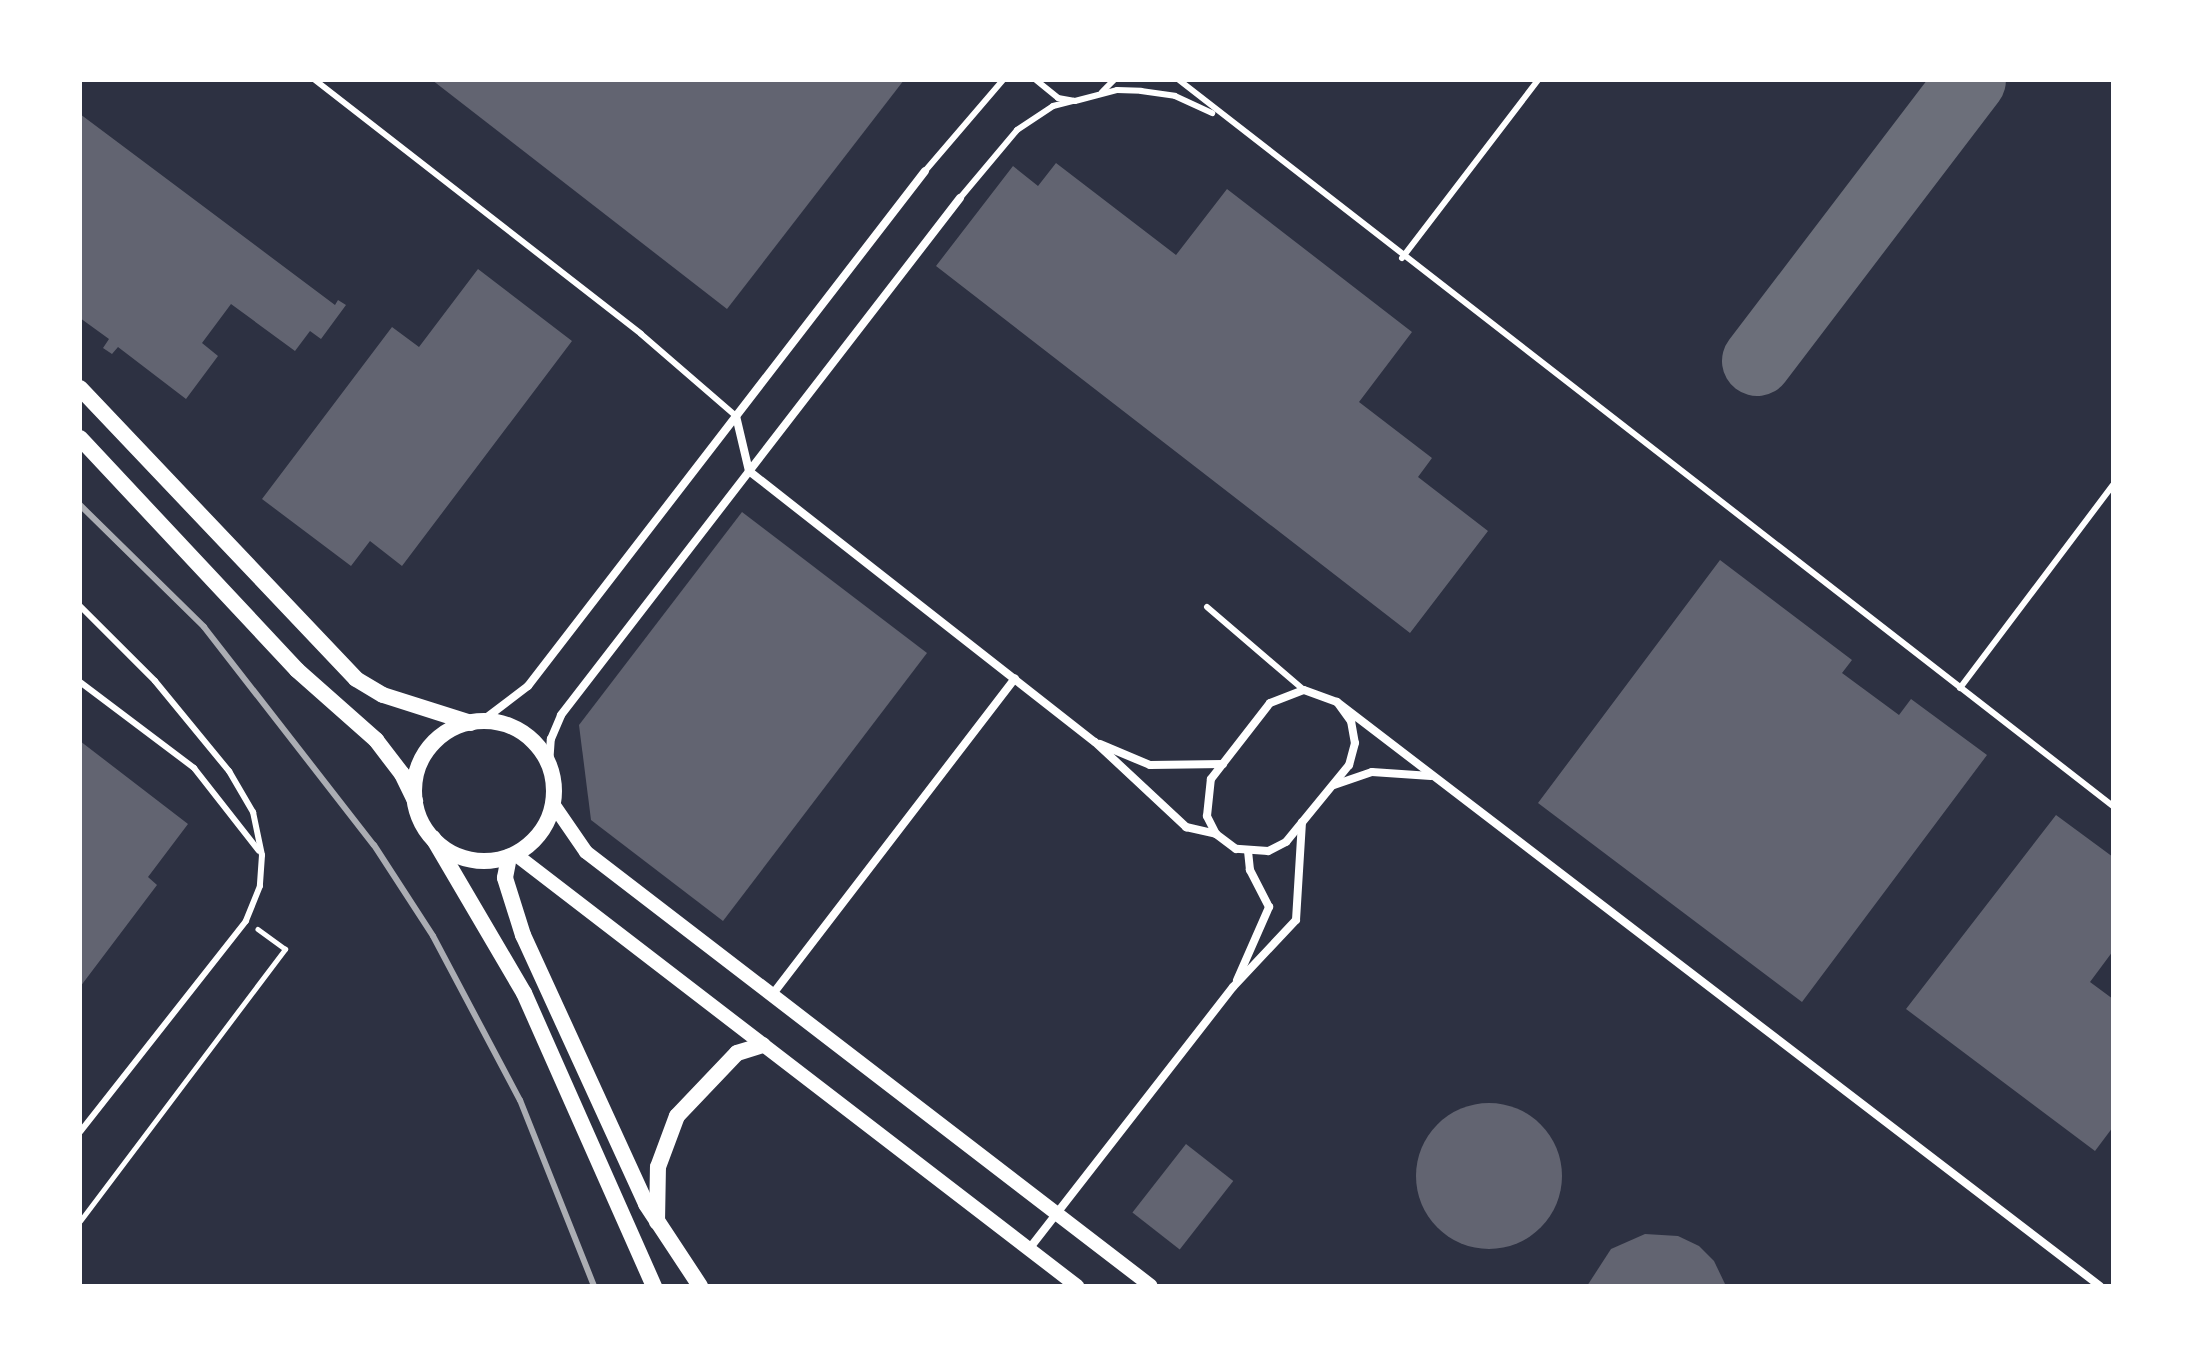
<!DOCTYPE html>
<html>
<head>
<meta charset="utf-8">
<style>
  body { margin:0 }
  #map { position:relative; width:2193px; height:1366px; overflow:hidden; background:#2d3142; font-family:"Asap Condensed",sans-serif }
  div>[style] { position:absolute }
  .taxiway>* { height:70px; margin:-35px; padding:0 35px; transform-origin:35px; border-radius:35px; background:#6c6f7a }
  .building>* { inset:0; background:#626471; transform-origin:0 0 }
  .round { border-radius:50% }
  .path>* { height:5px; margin:-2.5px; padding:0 2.5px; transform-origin:2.5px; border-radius:2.5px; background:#fff }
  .service>* { height:6px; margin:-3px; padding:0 3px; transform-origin:3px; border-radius:3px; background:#fff }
  .minor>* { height:8px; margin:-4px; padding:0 4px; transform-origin:4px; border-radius:4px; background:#fff }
  .tertiary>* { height:14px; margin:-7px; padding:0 7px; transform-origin:7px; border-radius:7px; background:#fff }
  .secondary>* { height:16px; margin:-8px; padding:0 8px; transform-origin:8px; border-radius:8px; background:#fff }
  .secondary>.ring { margin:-8px; padding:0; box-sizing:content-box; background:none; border:16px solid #fff; border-radius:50% }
  .rail>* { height:6px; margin:-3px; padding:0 3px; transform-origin:3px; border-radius:3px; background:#abadb3 }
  span { translate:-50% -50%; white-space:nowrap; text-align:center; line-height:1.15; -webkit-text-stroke:6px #fff; paint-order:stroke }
  .frame { position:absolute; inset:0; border:82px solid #fff; pointer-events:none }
</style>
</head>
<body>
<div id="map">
  <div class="taxiway">
    <div style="left:1757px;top:361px;width:353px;rotate:-52.7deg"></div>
  </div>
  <div class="building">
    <div style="clip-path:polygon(432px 80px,904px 80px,727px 309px)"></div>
    <div style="clip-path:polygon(80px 114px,335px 305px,338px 300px,346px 305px,321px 339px,310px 331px,295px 351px,231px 304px,202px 343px,218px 356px,186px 399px,118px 347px,112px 354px,103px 348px,109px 339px,80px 318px)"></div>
    <div style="clip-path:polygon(1056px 163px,1176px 255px,1227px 189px,1412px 332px,1359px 402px,1432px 458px,1418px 477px,1488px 531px,1410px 633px,936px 266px,1013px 166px,1038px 186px)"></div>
    <div style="clip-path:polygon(478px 269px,572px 341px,402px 566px,370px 541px,351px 566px,262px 499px,392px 327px,419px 347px)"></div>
    <div style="clip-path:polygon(742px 512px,927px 653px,723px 921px,591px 820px,579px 725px)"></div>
    <div style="clip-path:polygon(1720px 560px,1852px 660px,1842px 673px,1899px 715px,1911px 699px,1987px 755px,1802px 1002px,1538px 803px)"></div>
    <div style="clip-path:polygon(80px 741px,188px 824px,148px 877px,157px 885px,80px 987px)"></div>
    <div style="clip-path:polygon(2056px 815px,2113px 857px,2113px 951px,2090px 982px,2113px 999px,2113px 1127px,2095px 1151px,1906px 1009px)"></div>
    <div class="round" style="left:1416px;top:1103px;width:146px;height:146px"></div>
    <div style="left:1186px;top:1144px;width:60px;height:87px;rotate:38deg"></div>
    <div style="clip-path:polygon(1645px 1234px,1678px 1236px,1699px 1246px,1714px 1261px,1726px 1286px,1587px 1286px,1611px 1249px)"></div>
  </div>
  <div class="path">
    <div style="left:80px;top:1221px;width:341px;rotate:-53deg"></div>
    <div style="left:285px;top:949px;width:34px;rotate:-144deg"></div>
  </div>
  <div class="service">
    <div style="left:315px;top:80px;width:413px;rotate:37.9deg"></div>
    <div style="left:641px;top:334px;width:125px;rotate:40.8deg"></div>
    <div style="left:1036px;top:80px;width:28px;rotate:39deg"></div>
    <div style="left:1058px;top:98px;width:17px;rotate:10deg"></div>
    <div style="left:1075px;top:101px;width:43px;rotate:-14.7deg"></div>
    <div style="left:1117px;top:90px;width:24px;rotate:2deg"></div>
    <div style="left:1141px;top:91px;width:34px;rotate:8deg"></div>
    <div style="left:1175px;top:96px;width:41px;rotate:24.7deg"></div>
    <div style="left:1179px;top:80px;width:1183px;rotate:37.86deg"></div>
    <div style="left:1102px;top:92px;width:17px;rotate:-45deg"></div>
    <div style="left:925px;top:171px;width:120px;rotate:-49.4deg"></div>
    <div style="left:960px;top:198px;width:89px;rotate:-50deg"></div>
    <div style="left:1017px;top:130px;width:43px;rotate:-33.7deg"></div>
    <div style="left:1053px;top:106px;width:21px;rotate:-14deg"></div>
    <div style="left:1402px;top:258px;width:224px;rotate:-52.6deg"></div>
    <div style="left:80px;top:606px;width:106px;rotate:45deg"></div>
    <div style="left:155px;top:681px;width:117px;rotate:50.6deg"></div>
    <div style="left:229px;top:771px;width:48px;rotate:59.7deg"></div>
    <div style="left:253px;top:812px;width:44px;rotate:78.2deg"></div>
    <div style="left:262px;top:855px;width:31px;rotate:94deg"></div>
    <div style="left:260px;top:886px;width:38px;rotate:112deg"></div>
    <div style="left:246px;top:921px;width:268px;rotate:128.2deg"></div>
    <div style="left:1207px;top:607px;width:128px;rotate:40.6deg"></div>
    <div style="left:80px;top:682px;width:143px;rotate:37deg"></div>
    <div style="left:194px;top:768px;width:105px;rotate:51.9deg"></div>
    <div style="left:1960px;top:688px;width:254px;rotate:-53deg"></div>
  </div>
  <div class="minor">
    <div style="left:736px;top:416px;width:57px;rotate:76.7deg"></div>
    <div style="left:749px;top:471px;width:439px;rotate:38.1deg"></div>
    <div style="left:1095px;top:742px;width:125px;rotate:43deg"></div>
    <div style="left:1186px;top:827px;width:31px;rotate:13deg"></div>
    <div style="left:1304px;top:690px;width:35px;rotate:20deg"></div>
    <div style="left:1337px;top:702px;width:24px;rotate:54deg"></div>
    <div style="left:1351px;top:721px;width:22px;rotate:80deg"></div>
    <div style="left:1355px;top:743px;width:23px;rotate:105deg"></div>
    <div style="left:1349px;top:765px;width:99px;rotate:129.3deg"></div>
    <div style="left:1286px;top:842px;width:20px;rotate:153deg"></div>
    <div style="left:1268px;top:851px;width:32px;rotate:-176deg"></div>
    <div style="left:1236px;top:849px;width:25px;rotate:-143deg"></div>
    <div style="left:1216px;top:834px;width:20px;rotate:-117deg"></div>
    <div style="left:1207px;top:816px;width:37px;rotate:-84deg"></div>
    <div style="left:1211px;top:779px;width:96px;rotate:-52.2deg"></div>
    <div style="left:1270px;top:703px;width:36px;rotate:-21deg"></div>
    <div style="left:1337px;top:702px;width:961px;rotate:37.43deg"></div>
    <div style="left:482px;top:721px;width:58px;rotate:-37.3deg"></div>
    <div style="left:528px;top:686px;width:650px;rotate:-52.37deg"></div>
    <div style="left:1100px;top:744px;width:54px;rotate:22.8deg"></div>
    <div style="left:1150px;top:765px;width:73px;rotate:-0.8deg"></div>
    <div style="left:549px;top:765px;width:26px;rotate:-86deg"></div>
    <div style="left:551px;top:739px;width:26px;rotate:-67deg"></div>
    <div style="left:561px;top:715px;width:653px;rotate:-52.34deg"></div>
    <div style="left:1334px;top:785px;width:40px;rotate:-18.9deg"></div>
    <div style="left:1372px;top:772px;width:59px;rotate:3.9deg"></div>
    <div style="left:1237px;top:980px;width:80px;rotate:-66.3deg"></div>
    <div style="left:1269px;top:907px;width:42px;rotate:-117.2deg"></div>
    <div style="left:1250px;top:870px;width:18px;rotate:-96deg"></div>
    <div style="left:772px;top:995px;width:399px;rotate:-52.5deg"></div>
    <div style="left:1029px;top:1249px;width:332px;rotate:-52.1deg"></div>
    <div style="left:1233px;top:987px;width:92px;rotate:-46.8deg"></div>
    <div style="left:1296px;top:920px;width:98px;rotate:-86.5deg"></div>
  </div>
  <div class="tertiary">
    <div style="left:553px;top:804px;width:58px;rotate:55.5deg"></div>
    <div style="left:586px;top:852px;width:712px;rotate:37.53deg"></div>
    <div style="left:515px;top:854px;width:709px;rotate:37.55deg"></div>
  </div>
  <div class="secondary">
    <div style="left:80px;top:388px;width:401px;rotate:46.5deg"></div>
    <div style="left:356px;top:679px;width:31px;rotate:31deg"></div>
    <div style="left:383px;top:695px;width:92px;rotate:17.7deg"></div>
    <div style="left:80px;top:438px;width:318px;rotate:46.9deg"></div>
    <div style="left:297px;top:670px;width:106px;rotate:41.5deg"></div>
    <div style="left:376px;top:740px;width:43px;rotate:52.6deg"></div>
    <div style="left:402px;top:774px;width:30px;rotate:64deg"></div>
    <div class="ring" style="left:414px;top:721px;width:124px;height:124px"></div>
    <div style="left:433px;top:838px;width:180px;rotate:59.6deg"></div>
    <div style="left:524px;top:993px;width:321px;rotate:66.1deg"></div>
    <div style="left:509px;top:857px;width:21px;rotate:101deg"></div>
    <div style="left:505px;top:878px;width:60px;rotate:72.5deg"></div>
    <div style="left:523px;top:935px;width:296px;rotate:65.4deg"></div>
    <div style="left:646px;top:1204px;width:98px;rotate:56.6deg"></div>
    <div style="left:657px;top:1222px;width:55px;rotate:-89deg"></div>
    <div style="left:658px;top:1167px;width:54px;rotate:-69.6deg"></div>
    <div style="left:677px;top:1116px;width:87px;rotate:-46.4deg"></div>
    <div style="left:737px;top:1053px;width:27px;rotate:-17deg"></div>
  </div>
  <div class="rail">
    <div style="left:80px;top:505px;width:174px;rotate:44.5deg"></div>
    <div style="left:204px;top:627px;width:276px;rotate:52.1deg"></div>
    <div style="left:374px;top:845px;width:108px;rotate:57deg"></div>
    <div style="left:433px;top:936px;width:186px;rotate:62.1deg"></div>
    <div style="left:520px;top:1100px;width:200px;rotate:68.3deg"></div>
  </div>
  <div class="frame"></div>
</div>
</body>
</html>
